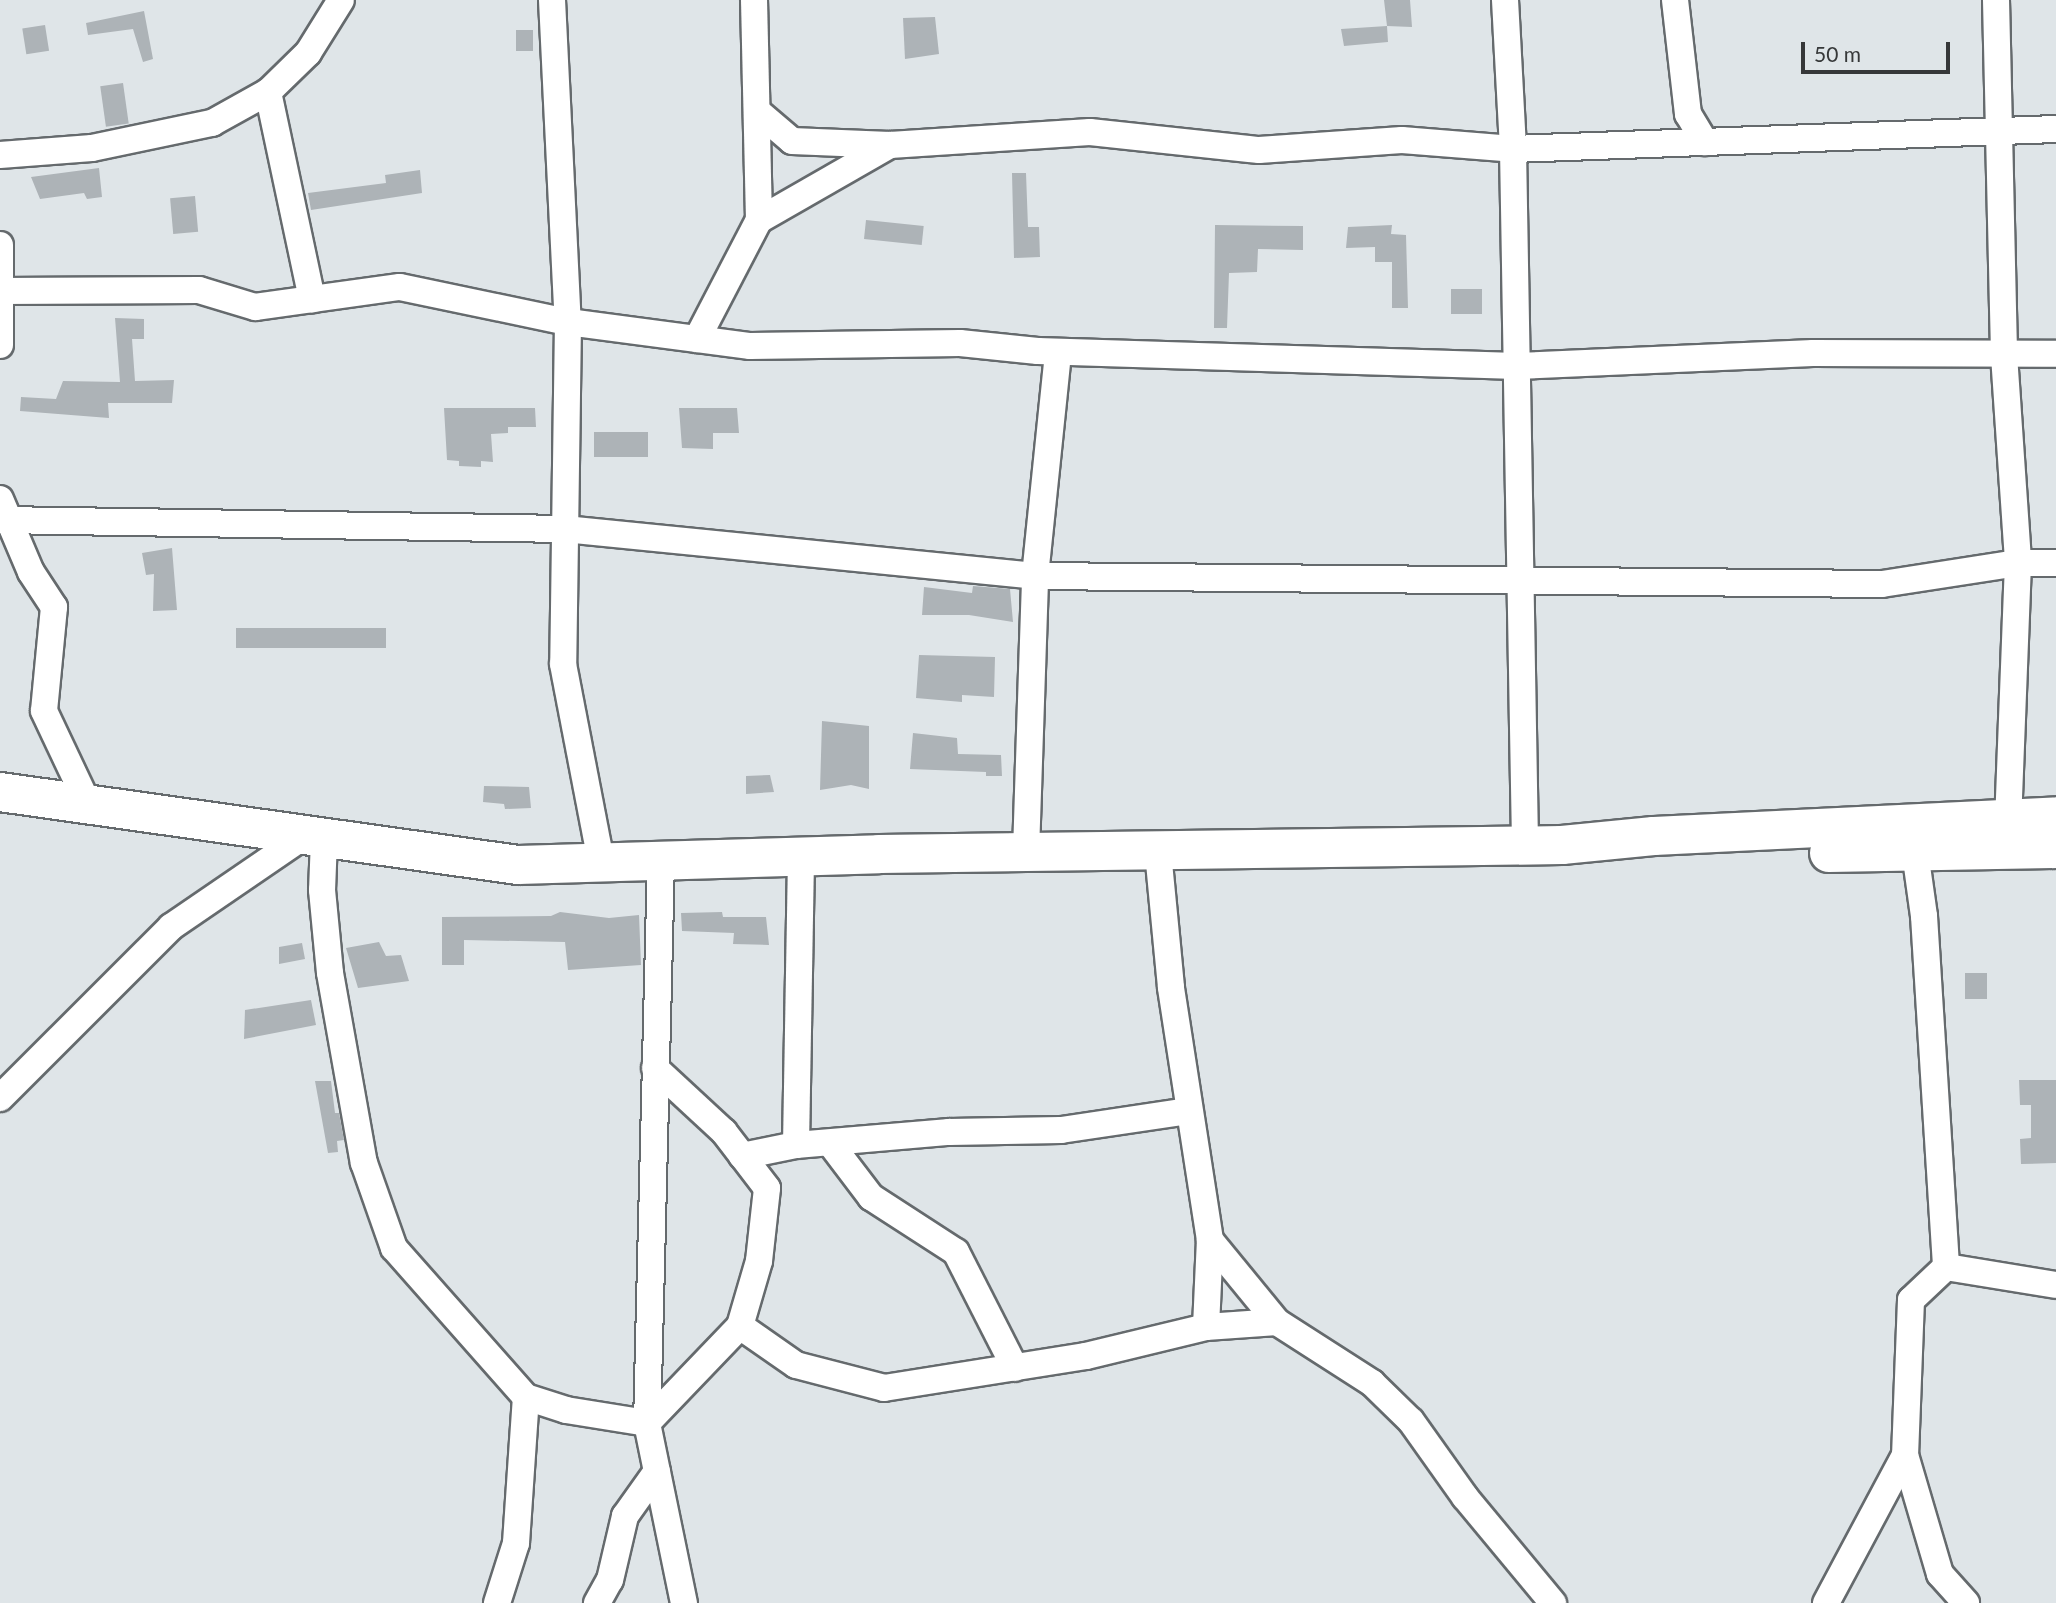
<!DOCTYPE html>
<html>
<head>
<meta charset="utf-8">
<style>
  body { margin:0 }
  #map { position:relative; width:2056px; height:1603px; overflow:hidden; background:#dfe5e8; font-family:Lato,sans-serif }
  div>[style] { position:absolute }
  .building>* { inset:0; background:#adb3b7; transform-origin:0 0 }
  .roads { filter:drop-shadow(2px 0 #656a6d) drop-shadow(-2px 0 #656a6d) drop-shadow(0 2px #656a6d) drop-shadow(0 -2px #656a6d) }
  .minor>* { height:26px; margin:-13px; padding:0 13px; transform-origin:13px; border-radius:13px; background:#fff }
  .highway>* { height:38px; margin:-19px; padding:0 19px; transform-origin:19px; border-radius:19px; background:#fff }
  span { translate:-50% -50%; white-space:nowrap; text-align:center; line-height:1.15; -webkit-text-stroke:5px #dfe5e8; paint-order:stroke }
  .scale { position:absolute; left:1801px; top:42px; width:149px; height:32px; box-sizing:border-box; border:4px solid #363839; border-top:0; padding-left:9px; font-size:21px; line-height:24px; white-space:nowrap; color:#363839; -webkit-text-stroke:5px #dfe5e8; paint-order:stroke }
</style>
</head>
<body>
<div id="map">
  <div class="building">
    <div style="clip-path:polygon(1384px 0,1410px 0,1412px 27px,1387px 26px,1388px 42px,1344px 46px,1341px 29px,1387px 26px)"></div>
    <div style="clip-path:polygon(144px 11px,153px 59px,143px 62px,133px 29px,88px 35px,86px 23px)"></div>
    <div style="clip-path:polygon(935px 17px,939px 54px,905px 59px,903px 18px)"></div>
    <div style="left:45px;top:25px;width:26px;height:23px;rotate:81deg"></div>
    <div style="left:516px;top:30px;width:17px;height:21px"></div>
    <div style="left:123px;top:83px;width:41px;height:23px;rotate:82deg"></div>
    <div style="clip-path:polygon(99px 168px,102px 197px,87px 199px,84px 193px,40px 199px,31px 177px)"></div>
    <div style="clip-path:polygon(420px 170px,422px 193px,311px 210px,308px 193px,386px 183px,385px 175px)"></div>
    <div style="clip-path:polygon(1012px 173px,1026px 173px,1028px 227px,1039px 227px,1040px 257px,1014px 258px)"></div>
    <div style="left:195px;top:196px;width:36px;height:25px;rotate:85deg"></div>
    <div style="left:866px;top:220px;width:58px;height:19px;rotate:6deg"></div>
    <div style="clip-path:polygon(1215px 225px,1303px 226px,1303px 250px,1258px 249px,1257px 272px,1229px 273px,1227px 328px,1214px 328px)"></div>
    <div style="clip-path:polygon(1392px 225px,1391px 234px,1406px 235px,1408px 308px,1392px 308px,1392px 262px,1375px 262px,1375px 247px,1346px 248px,1348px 227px)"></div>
    <div style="left:1451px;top:289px;width:31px;height:25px"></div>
    <div style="clip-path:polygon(115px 318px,144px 319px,144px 339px,132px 339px,135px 381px,174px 380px,172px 403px,108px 403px,109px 418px,20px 411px,21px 397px,56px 399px,63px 381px,120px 382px)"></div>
    <div style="clip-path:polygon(444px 408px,535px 408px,536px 427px,508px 427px,508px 433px,491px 434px,493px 462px,481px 461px,481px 467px,459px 466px,459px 461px,447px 460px)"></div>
    <div style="clip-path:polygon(679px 408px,737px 408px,739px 433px,713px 433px,713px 449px,682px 448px)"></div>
    <div style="left:594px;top:432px;width:54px;height:25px"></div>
    <div style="clip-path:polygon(172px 548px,177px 610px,153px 611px,154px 574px,146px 575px,142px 553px)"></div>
    <div style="clip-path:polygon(973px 586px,1010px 589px,1013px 622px,969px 615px,922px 615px,924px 587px,972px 593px)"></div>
    <div style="left:236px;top:628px;width:150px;height:20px"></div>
    <div style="clip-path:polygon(919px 655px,995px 657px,994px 697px,962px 695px,962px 702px,916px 698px)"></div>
    <div style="clip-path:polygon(822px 721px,869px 726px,869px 789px,851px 785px,820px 790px)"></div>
    <div style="clip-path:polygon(913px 733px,957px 738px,958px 754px,1001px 755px,1002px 776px,986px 776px,986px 772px,910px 769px)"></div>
    <div style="clip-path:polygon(770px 775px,774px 792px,746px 794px,746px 776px)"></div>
    <div style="clip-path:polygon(484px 786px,529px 787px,531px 808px,505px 809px,504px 804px,483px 802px)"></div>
    <div style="clip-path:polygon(560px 912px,609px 918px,639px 915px,641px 965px,568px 970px,565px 942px,464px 940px,464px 965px,442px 965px,442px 917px,551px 916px)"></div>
    <div style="clip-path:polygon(722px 912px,723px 917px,766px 917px,769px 945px,733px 944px,734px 933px,682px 931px,681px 913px)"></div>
    <div style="clip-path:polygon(379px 942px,386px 956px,401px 955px,409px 981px,358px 988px,346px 948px)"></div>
    <div style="clip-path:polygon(302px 943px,305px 959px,279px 964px,279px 947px)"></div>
    <div style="left:1987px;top:973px;width:26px;height:22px;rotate:90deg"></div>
    <div style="clip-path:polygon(311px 1000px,316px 1025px,244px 1039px,245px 1010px)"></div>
    <div style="clip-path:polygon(2019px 1080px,2056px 1080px,2056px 1163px,2021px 1164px,2020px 1139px,2031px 1138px,2031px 1105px,2020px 1105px)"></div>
    <div style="clip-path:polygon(315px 1081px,331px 1081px,335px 1113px,339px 1113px,344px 1140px,337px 1141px,338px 1152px,328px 1153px)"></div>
  </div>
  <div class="roads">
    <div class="minor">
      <div style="left:552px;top:0;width:322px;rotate:87.2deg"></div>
      <div style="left:568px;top:322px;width:342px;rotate:90.8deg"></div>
      <div style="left:563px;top:664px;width:202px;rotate:79.1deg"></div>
      <div style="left:1505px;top:0;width:149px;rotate:86.9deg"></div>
      <div style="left:1513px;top:149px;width:697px;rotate:89.01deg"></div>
      <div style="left:1675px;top:0;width:115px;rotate:83.5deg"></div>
      <div style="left:1688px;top:114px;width:33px;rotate:59deg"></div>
      <div style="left:1996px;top:0;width:355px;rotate:88.7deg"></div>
      <div style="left:2004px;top:355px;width:208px;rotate:86.1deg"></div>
      <div style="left:2018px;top:563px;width:256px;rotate:92.2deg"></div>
      <div style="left:268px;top:92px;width:212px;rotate:78deg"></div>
      <div style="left:757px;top:111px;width:46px;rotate:40.6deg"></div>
      <div style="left:792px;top:141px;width:98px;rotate:2.3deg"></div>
      <div style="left:890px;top:145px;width:200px;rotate:-3.7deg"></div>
      <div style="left:1090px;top:132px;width:170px;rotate:6.1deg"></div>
      <div style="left:1259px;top:150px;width:143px;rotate:-4deg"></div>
      <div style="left:1402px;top:140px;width:111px;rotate:4.6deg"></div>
      <div style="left:1513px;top:149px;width:543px;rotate:-2.11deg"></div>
      <div style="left:0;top:155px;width:92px;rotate:-4.4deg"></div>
      <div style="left:92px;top:148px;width:123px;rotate:-11.8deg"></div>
      <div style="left:212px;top:123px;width:64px;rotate:-29deg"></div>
      <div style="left:268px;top:92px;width:56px;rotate:-44.3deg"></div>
      <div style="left:308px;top:53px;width:62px;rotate:-58.1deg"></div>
      <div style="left:759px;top:220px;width:151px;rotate:-29.8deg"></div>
      <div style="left:0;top:245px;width:100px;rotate:90deg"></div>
      <div style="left:0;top:291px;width:199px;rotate:-0.3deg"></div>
      <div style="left:199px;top:290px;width:59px;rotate:16.9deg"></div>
      <div style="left:255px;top:307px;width:146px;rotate:-7.9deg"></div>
      <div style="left:400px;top:287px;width:172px;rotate:11.8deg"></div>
      <div style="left:568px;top:322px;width:184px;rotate:7.5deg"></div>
      <div style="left:750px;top:346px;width:210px;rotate:-0.8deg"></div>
      <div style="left:960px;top:343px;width:78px;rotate:5.9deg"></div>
      <div style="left:1038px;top:351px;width:479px;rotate:1.8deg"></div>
      <div style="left:1517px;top:366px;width:296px;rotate:-2.5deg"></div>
      <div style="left:1813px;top:353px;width:243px;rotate:0.2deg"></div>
      <div style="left:697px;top:339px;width:134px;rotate:-62.5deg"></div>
      <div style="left:759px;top:220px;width:220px;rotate:-91.3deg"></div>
      <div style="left:0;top:499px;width:79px;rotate:67deg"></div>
      <div style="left:31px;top:572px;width:42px;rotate:56.7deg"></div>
      <div style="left:54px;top:607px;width:104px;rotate:95.5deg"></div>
      <div style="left:44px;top:711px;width:105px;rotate:64.7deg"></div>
      <div style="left:0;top:520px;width:565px;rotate:0.91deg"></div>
      <div style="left:565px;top:529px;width:472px;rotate:5.7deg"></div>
      <div style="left:1035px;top:576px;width:225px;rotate:-84.1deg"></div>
      <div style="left:324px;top:839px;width:51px;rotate:92.2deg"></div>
      <div style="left:322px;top:890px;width:83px;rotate:84.5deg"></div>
      <div style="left:330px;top:973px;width:193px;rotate:79.9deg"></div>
      <div style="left:364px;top:1163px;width:90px;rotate:70.6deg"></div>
      <div style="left:394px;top:1248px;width:199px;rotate:48.5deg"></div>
      <div style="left:526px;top:1397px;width:42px;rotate:18deg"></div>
      <div style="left:566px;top:1410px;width:82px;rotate:9.1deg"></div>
      <div style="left:647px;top:1423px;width:134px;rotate:-46.2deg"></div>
      <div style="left:740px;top:1326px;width:68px;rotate:-73.7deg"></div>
      <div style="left:759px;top:1261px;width:73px;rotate:-83.7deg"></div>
      <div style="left:767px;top:1188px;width:71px;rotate:-127.5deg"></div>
      <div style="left:724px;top:1132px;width:94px;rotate:-137.2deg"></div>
      <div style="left:1026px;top:852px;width:276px;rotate:-88.1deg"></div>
      <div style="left:1035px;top:576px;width:847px;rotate:0.54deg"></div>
      <div style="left:1882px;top:584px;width:138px;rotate:-8.8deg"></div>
      <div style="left:2018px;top:563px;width:38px"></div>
      <div style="left:1915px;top:852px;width:65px;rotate:82deg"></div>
      <div style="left:1924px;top:916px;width:352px;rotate:86.4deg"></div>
      <div style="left:661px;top:860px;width:563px;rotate:91.42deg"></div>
      <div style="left:647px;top:1423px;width:184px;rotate:78.4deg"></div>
      <div style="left:0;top:1098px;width:242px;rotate:-45deg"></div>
      <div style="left:171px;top:927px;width:161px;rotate:-34.4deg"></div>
      <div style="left:830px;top:1143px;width:68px;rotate:52.8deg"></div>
      <div style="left:871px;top:1197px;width:101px;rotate:32.9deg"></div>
      <div style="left:956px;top:1252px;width:130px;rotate:63deg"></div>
      <div style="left:796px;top:1145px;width:288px;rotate:-89deg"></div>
      <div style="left:742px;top:1156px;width:55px;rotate:-11.5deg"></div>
      <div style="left:796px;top:1145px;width:154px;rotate:-4.9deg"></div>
      <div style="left:949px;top:1132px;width:112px;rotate:-1deg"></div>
      <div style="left:1061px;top:1130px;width:128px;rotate:-8.5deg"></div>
      <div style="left:1946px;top:1267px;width:48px;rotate:136.7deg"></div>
      <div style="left:1911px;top:1300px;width:155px;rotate:92.2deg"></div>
      <div style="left:1905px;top:1455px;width:124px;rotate:73.6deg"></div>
      <div style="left:1940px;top:1574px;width:39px;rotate:48deg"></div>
      <div style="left:1946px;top:1267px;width:111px;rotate:9.3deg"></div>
      <div style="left:1277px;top:1322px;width:113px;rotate:32.7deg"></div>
      <div style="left:1372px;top:1383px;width:54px;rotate:44.3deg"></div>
      <div style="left:1411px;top:1421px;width:93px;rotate:54.6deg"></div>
      <div style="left:1465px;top:1497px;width:138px;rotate:50.3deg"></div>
      <div style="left:740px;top:1326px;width:68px;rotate:34.9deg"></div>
      <div style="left:796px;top:1365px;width:91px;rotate:14.6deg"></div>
      <div style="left:884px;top:1388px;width:205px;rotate:-9deg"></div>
      <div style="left:1086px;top:1356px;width:123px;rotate:-13.6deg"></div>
      <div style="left:1206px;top:1327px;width:87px;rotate:-87.4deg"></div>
      <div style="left:1210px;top:1240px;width:256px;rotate:-98.8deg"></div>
      <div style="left:1171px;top:987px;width:137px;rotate:-95.5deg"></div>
      <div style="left:1206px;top:1327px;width:71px;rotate:-4deg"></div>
      <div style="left:1277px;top:1322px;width:106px;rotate:-129.3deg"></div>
      <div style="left:497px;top:1603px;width:63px;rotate:-72.4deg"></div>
      <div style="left:516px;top:1543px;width:146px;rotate:-86.1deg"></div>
      <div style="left:597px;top:1603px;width:26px;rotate:-61deg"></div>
      <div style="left:610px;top:1580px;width:66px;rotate:-76.8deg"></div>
      <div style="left:625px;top:1516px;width:55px;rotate:-54.6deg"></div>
      <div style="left:1826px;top:1603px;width:168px;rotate:-61.9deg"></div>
    </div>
    <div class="highway">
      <div style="left:0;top:792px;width:523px;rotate:8.02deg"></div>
      <div style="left:518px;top:865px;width:361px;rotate:-1.7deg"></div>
      <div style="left:879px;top:854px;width:683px;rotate:-0.75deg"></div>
      <div style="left:1562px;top:845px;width:92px;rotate:-5.6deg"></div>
      <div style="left:1654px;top:836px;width:402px;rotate:-2.8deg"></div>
      <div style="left:1829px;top:853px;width:227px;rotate:-1deg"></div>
    </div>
  </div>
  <div class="scale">50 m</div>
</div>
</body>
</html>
